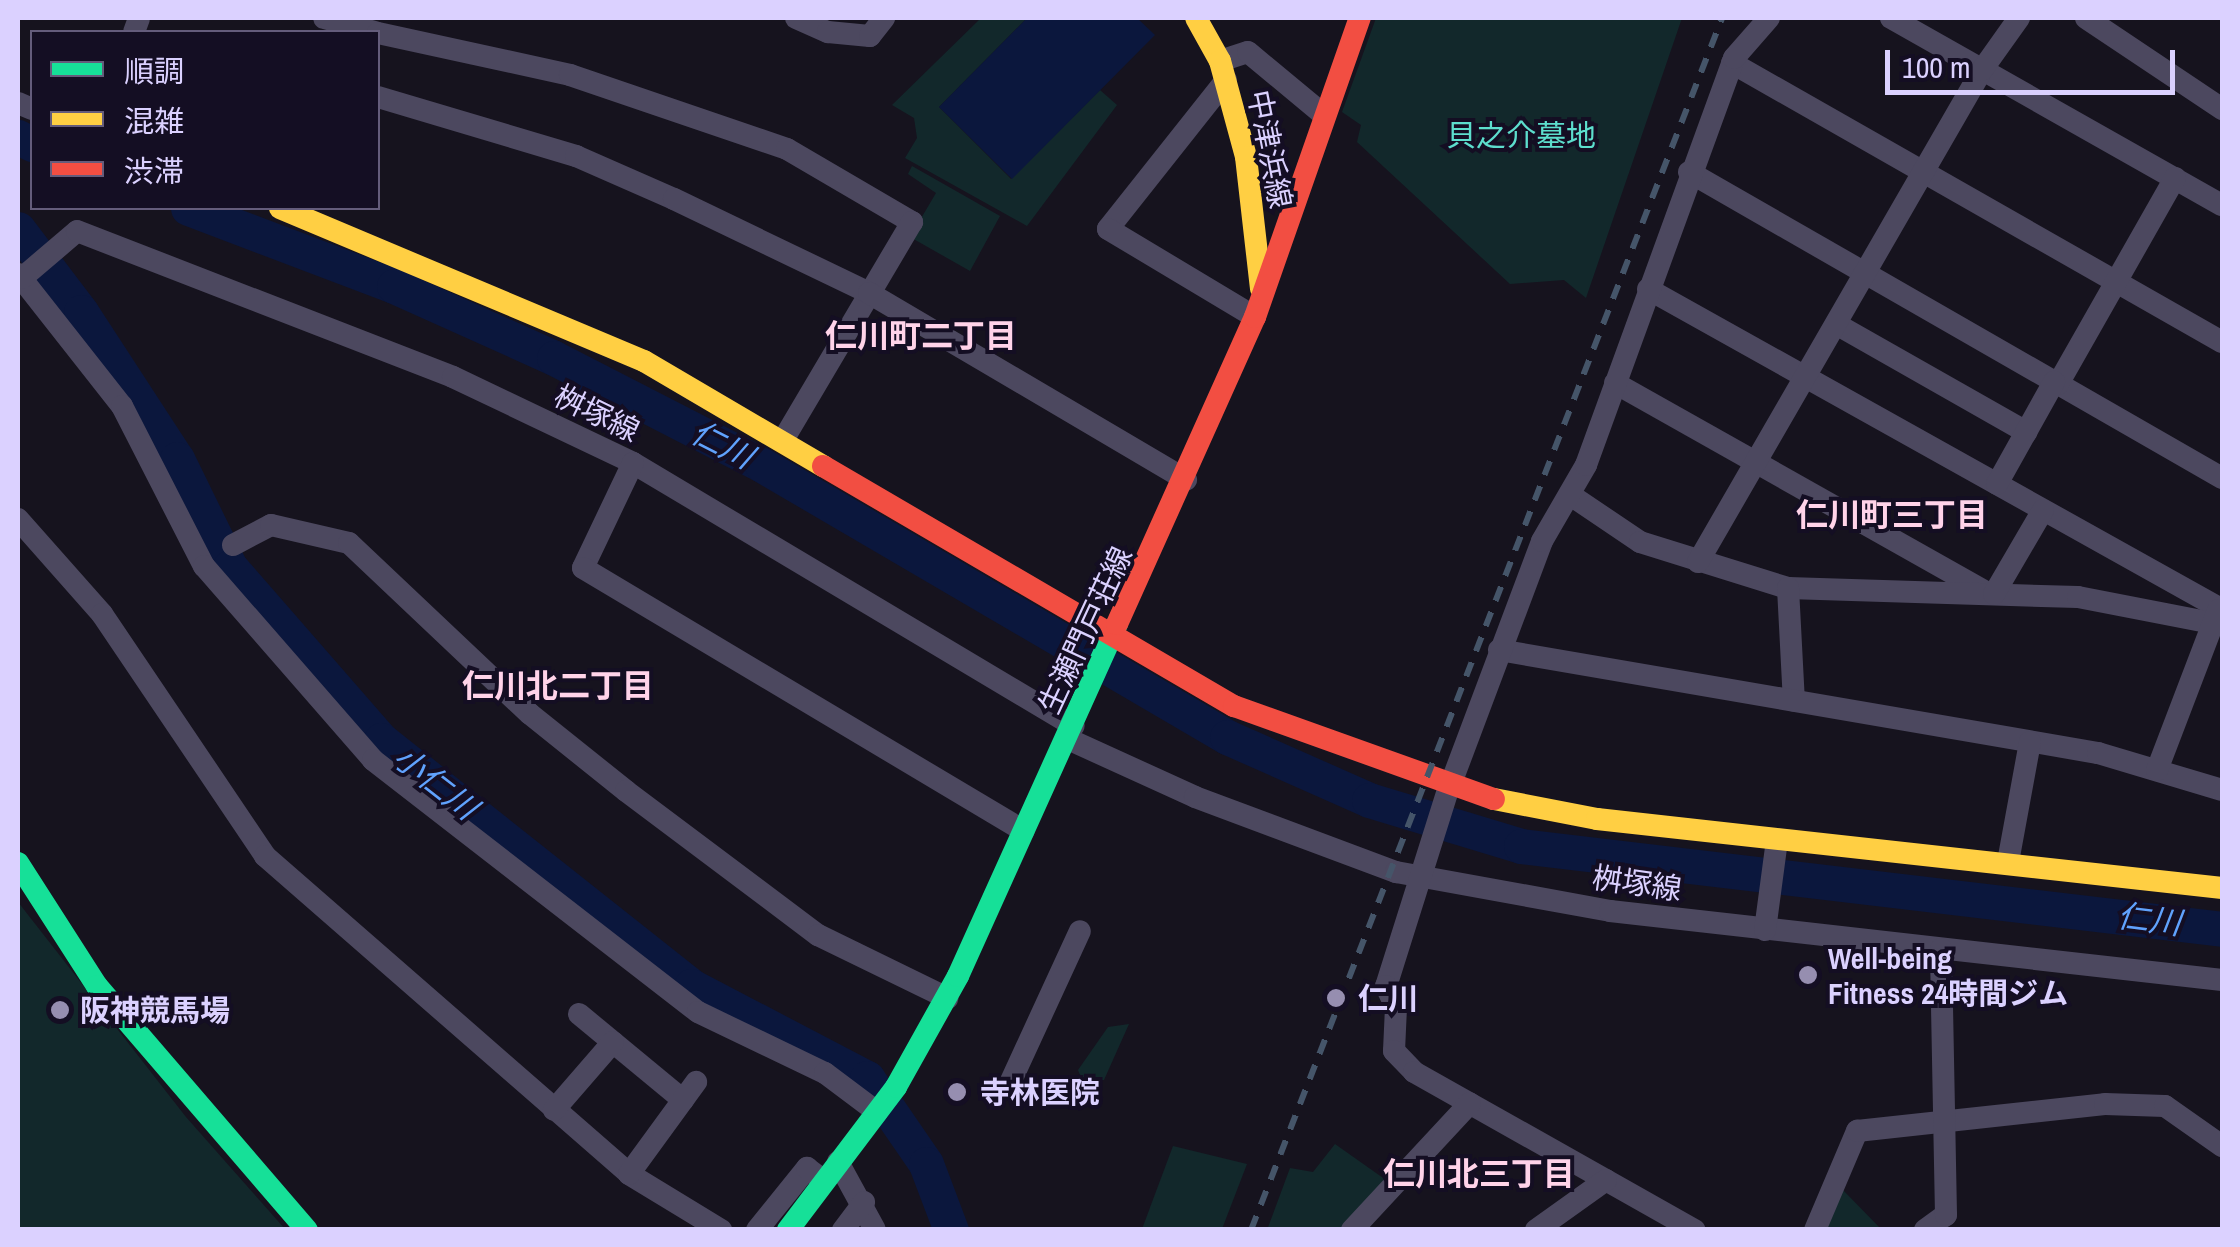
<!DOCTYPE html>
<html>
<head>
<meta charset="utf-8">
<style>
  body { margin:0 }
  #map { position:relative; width:2240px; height:1247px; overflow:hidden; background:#16131e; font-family:"Archivo Narrow","Noto Sans JP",sans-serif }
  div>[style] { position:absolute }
  .green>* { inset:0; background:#12282b }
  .water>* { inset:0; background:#0b173d }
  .river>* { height:35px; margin:-17.5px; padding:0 17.5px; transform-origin:17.5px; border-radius:17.5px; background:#0b173d }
  .street>* { height:22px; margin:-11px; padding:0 11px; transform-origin:11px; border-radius:11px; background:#4c485f }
  .fast>* { height:22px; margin:-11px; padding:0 11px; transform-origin:11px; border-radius:11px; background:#16e098 }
  .slow>* { height:22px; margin:-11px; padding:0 11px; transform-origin:11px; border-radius:11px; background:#ffcf43 }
  .jam>* { height:22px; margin:-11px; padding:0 11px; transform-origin:11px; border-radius:11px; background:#f24e42 }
  .rail>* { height:6px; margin-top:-3px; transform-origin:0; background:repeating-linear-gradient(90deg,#455569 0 15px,transparent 0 27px) }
  .dots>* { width:28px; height:28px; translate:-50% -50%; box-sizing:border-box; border:5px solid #140e23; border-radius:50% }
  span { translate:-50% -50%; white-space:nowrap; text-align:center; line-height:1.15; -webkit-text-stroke:8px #140e23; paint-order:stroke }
  .park-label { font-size:30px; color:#5ddecd }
  .street-label { font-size:30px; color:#dbd1ff }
  .poi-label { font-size:30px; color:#dbd1ff; font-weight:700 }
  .left { translate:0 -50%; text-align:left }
  .neighbourhood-label { font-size:32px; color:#ffd3e9; font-weight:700 }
  .water-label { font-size:32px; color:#60a2fd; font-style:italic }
  .frame { position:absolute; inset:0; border:20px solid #dbd1ff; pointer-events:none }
  .legend { position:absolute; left:30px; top:30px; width:350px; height:180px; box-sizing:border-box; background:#140e23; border:2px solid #645c7b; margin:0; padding:12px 18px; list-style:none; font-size:30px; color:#dbd1ff }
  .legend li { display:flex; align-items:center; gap:20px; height:50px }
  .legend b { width:50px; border:2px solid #645c7b }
  .scale { position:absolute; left:1885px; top:50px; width:290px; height:45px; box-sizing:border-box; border:5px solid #dbd1ff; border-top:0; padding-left:12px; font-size:30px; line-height:35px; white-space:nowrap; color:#dbd1ff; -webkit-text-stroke:8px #140e23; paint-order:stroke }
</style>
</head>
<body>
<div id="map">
  <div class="green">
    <div style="clip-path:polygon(981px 18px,1027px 18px,939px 107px,1011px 179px,1100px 90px,1117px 105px,1027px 226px,905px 158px,917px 138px,914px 118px,892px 105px)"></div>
    <div style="clip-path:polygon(1376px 18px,1682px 18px,1586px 298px,1564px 280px,1510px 284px,1357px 142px,1361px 125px,1342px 112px)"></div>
    <div style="clip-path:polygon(912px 166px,1000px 216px,970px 271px,910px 237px,936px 193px,908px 174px)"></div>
    <div style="clip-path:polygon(18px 902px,186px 1117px,285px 1229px,18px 1229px)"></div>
    <div style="clip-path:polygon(1129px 1024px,1104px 1080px,1082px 1080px,1078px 1070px,1108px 1027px)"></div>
    <div style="clip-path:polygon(1335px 1144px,1386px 1180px,1343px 1229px,1267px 1230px,1290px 1168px,1313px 1172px)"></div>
    <div style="clip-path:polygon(1173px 1146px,1247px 1164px,1222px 1229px,1142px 1229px)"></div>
    <div style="clip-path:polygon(1841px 1188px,1881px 1229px,1820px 1230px)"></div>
  </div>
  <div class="water">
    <div style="clip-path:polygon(1027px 18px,1137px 18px,1155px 35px,1012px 179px,939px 107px)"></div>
  </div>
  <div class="river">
    <div style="left:18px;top:137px;width:16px;rotate:27deg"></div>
    <div style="left:188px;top:208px;width:220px;rotate:20.7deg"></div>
    <div style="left:394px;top:286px;width:175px;rotate:24.2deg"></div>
    <div style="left:554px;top:358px;width:234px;rotate:27.2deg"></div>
    <div style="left:762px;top:465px;width:539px;rotate:30.33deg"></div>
    <div style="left:1227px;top:737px;width:155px;rotate:23.9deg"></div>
    <div style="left:1369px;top:800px;width:159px;rotate:16.8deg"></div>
    <div style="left:1521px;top:846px;width:706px;rotate:6.75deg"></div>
    <div style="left:18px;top:229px;width:104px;rotate:52.8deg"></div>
    <div style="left:81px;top:312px;width:176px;rotate:56.9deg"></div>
    <div style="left:177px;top:459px;width:120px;rotate:63.9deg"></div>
    <div style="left:230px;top:567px;width:230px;rotate:48.9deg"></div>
    <div style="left:381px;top:740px;width:396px;rotate:38.4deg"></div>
    <div style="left:691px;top:986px;width:199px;rotate:27.6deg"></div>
    <div style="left:867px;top:1078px;width:104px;rotate:55.5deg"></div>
    <div style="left:926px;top:1164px;width:71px;rotate:69.3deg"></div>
  </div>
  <div class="street">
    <div style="left:324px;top:18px;width:53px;rotate:15.4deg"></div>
    <div style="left:796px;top:18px;width:35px;rotate:24deg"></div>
    <div style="left:828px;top:32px;width:42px;rotate:5.4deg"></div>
    <div style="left:870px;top:36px;width:23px;rotate:-52deg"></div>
    <div style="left:1891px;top:18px;width:380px;rotate:29.5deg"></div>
    <div style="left:2086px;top:18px;width:164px;rotate:33.8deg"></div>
    <div style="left:134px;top:32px;width:15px;rotate:-70deg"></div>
    <div style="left:378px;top:33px;width:197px;rotate:12.3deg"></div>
    <div style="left:570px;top:75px;width:229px;rotate:18.8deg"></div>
    <div style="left:787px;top:149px;width:145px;rotate:30.3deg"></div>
    <div style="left:912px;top:222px;width:253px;rotate:120.6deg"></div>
    <div style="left:1220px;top:61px;width:29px;rotate:-18deg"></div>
    <div style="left:1248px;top:52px;width:99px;rotate:39.7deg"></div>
    <div style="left:1732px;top:63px;width:564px;rotate:29.66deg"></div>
    <div style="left:1226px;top:80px;width:190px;rotate:128.4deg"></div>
    <div style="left:1108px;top:229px;width:171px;rotate:30.9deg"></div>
    <div style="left:378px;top:97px;width:207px;rotate:16.6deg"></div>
    <div style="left:576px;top:156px;width:107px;rotate:23.7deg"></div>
    <div style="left:674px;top:199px;width:216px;rotate:25.7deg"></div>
    <div style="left:869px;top:293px;width:368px;rotate:30.5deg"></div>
    <div style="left:18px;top:103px;width:15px;rotate:23deg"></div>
    <div style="left:1689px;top:172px;width:615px;rotate:29.86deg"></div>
    <div style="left:18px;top:274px;width:168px;rotate:51.8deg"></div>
    <div style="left:122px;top:406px;width:180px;rotate:62.9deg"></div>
    <div style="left:204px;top:566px;width:257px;rotate:48.9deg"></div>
    <div style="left:373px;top:760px;width:411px;rotate:37.8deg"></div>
    <div style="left:698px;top:1012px;width:141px;rotate:25.7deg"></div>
    <div style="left:825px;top:1073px;width:65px;rotate:36.9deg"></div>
    <div style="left:22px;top:278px;width:72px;rotate:-40.5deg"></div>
    <div style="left:77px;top:231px;width:403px;rotate:21.2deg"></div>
    <div style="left:453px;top:377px;width:199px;rotate:25.5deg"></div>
    <div style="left:633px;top:463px;width:513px;rotate:30.81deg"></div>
    <div style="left:1648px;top:289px;width:654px;rotate:29.19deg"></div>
    <div style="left:1836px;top:324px;width:219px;rotate:29.6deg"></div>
    <div style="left:1615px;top:383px;width:426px;rotate:29.4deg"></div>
    <div style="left:2058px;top:384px;width:237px;rotate:-60.4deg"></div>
    <div style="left:633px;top:463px;width:116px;rotate:115.5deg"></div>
    <div style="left:583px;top:568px;width:513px;rotate:30.81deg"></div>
    <div style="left:1997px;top:484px;width:117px;rotate:-60.8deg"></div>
    <div style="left:1572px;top:496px;width:82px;rotate:34.1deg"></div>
    <div style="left:1640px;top:542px;width:155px;rotate:17.3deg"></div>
    <div style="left:1788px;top:588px;width:290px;rotate:1.8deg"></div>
    <div style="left:2078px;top:597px;width:147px;rotate:11deg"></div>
    <div style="left:18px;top:519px;width:127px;rotate:48.5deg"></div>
    <div style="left:102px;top:614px;width:292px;rotate:56deg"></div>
    <div style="left:265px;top:856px;width:483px;rotate:41.1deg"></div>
    <div style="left:629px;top:1174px;width:108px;rotate:31.3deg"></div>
    <div style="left:233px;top:545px;width:43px;rotate:-27.8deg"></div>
    <div style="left:271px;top:525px;width:80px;rotate:13deg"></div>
    <div style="left:349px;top:543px;width:249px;rotate:43.4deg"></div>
    <div style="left:530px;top:714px;width:123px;rotate:38.7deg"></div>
    <div style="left:626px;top:791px;width:240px;rotate:36.9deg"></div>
    <div style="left:818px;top:935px;width:144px;rotate:26deg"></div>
    <div style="left:1698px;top:562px;width:568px;rotate:-60deg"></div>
    <div style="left:1982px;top:70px;width:64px;rotate:-54.6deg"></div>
    <div style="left:1788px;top:588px;width:113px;rotate:87deg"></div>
    <div style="left:1994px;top:594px;width:97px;rotate:-59.7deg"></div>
    <div style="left:1499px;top:650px;width:608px;rotate:9.76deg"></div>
    <div style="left:2098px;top:753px;width:129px;rotate:16.6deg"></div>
    <div style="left:1068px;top:739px;width:140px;rotate:24.5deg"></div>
    <div style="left:1195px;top:797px;width:215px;rotate:20.5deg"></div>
    <div style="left:1396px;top:872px;width:218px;rotate:10.3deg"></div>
    <div style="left:1610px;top:911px;width:616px;rotate:6.43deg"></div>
    <div style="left:2157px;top:770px;width:171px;rotate:-69.1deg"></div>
    <div style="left:1450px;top:786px;width:262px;rotate:-69.4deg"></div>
    <div style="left:1542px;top:541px;width:88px;rotate:-59.9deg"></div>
    <div style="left:1586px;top:465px;width:433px;rotate:-70deg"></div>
    <div style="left:1734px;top:58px;width:53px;rotate:-48.8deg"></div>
    <div style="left:1447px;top:793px;width:202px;rotate:107.5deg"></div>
    <div style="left:1386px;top:986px;width:23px;rotate:65deg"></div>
    <div style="left:1396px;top:1007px;width:44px;rotate:92.6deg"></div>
    <div style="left:1394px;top:1051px;width:29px;rotate:46deg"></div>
    <div style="left:1414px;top:1072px;width:322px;rotate:29.4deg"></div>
    <div style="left:2008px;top:862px;width:122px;rotate:-79.6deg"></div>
    <div style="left:1765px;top:930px;width:91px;rotate:-82.4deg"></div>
    <div style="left:579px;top:1014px;width:135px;rotate:39.6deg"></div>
    <div style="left:1010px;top:1083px;width:167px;rotate:-65.3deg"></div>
    <div style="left:554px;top:1110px;width:90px;rotate:-49.1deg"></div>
    <div style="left:838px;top:1162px;width:77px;rotate:61.4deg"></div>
    <div style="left:629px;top:1174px;width:114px;rotate:-53.9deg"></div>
    <div style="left:757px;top:1230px;width:80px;rotate:-51.1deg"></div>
    <div style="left:807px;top:1168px;width:21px;rotate:37deg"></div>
    <div style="left:843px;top:1230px;width:35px;rotate:-53deg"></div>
    <div style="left:1352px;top:1230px;width:173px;rotate:-47.1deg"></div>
    <div style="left:1536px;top:1230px;width:86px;rotate:-35.5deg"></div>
    <div style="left:1815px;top:1230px;width:108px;rotate:-67deg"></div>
    <div style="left:1857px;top:1131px;width:249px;rotate:-6.2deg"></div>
    <div style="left:2105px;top:1104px;width:60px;rotate:1.9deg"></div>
    <div style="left:2165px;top:1106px;width:70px;rotate:35.1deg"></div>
    <div style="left:1925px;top:1230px;width:26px;rotate:-36deg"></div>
    <div style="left:1946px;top:1215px;width:266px;rotate:-91.1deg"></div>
  </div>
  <div class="fast">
    <div style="left:18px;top:863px;width:146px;rotate:57.3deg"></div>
    <div style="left:97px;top:986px;width:322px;rotate:49.3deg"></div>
    <div style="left:788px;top:1230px;width:179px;rotate:-52.9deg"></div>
    <div style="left:896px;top:1087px;width:127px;rotate:-60.8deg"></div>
    <div style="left:958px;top:976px;width:386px;rotate:-65.7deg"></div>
  </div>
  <div class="slow">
    <div style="left:1196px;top:18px;width:49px;rotate:60.8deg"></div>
    <div style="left:1220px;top:61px;width:99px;rotate:74.8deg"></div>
    <div style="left:1246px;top:157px;width:132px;rotate:83.5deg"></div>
    <div style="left:280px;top:208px;width:395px;rotate:22.8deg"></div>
    <div style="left:644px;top:361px;width:208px;rotate:30.4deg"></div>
    <div style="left:1494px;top:799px;width:105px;rotate:11deg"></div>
    <div style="left:1597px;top:819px;width:629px;rotate:6.3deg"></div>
  </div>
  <div class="jam">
    <div style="left:823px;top:466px;width:476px;rotate:30.3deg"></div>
    <div style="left:1234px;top:706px;width:276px;rotate:19.7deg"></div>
    <div style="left:1117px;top:624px;width:337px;rotate:-65.8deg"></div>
    <div style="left:1255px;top:317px;width:317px;rotate:-70.7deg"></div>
  </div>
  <div class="rail">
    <div style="left:1251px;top:1230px;width:1300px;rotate:-68.76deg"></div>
  </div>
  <div class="dots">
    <div style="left:1808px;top:975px;background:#968eb0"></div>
    <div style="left:1336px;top:998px;background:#968eb0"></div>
    <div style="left:60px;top:1010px;background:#968eb0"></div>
    <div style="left:957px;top:1092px;background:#968eb0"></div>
  </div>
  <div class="park-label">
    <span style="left:1521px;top:135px">貝之介墓地</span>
  </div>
  <div class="street-label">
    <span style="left:1270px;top:149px;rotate:79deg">中津浜線</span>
    <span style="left:597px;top:413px;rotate:26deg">桝塚線</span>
    <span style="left:1085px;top:630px;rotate:-65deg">生瀬門戸荘線</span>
    <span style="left:1637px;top:883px;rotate:8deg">桝塚線</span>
  </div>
  <div class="poi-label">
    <span class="left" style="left:1828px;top:975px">Well-being<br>Fitness 24時間ジム</span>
    <span class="left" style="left:1358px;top:998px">仁川</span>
    <span class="left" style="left:80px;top:1010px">阪神競馬場</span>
    <span class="left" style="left:980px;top:1092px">寺林医院</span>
  </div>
  <div class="neighbourhood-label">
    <span style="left:921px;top:336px">仁川町二丁目</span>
    <span style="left:1892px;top:515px">仁川町三丁目</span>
    <span style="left:558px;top:686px">仁川北二丁目</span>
    <span style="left:1479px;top:1174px">仁川北三丁目</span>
  </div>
  <div class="water-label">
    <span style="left:722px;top:445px;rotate:27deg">仁川</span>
    <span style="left:435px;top:783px;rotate:38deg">小仁川</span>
    <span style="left:2149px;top:920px;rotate:7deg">仁川</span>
  </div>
  <div class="frame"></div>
  <ul class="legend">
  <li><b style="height:12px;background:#16e098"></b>順調</li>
  <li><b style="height:12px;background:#ffcf43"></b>混雑</li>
  <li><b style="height:12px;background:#f24e42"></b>渋滞</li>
  </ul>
  <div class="scale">100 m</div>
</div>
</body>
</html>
